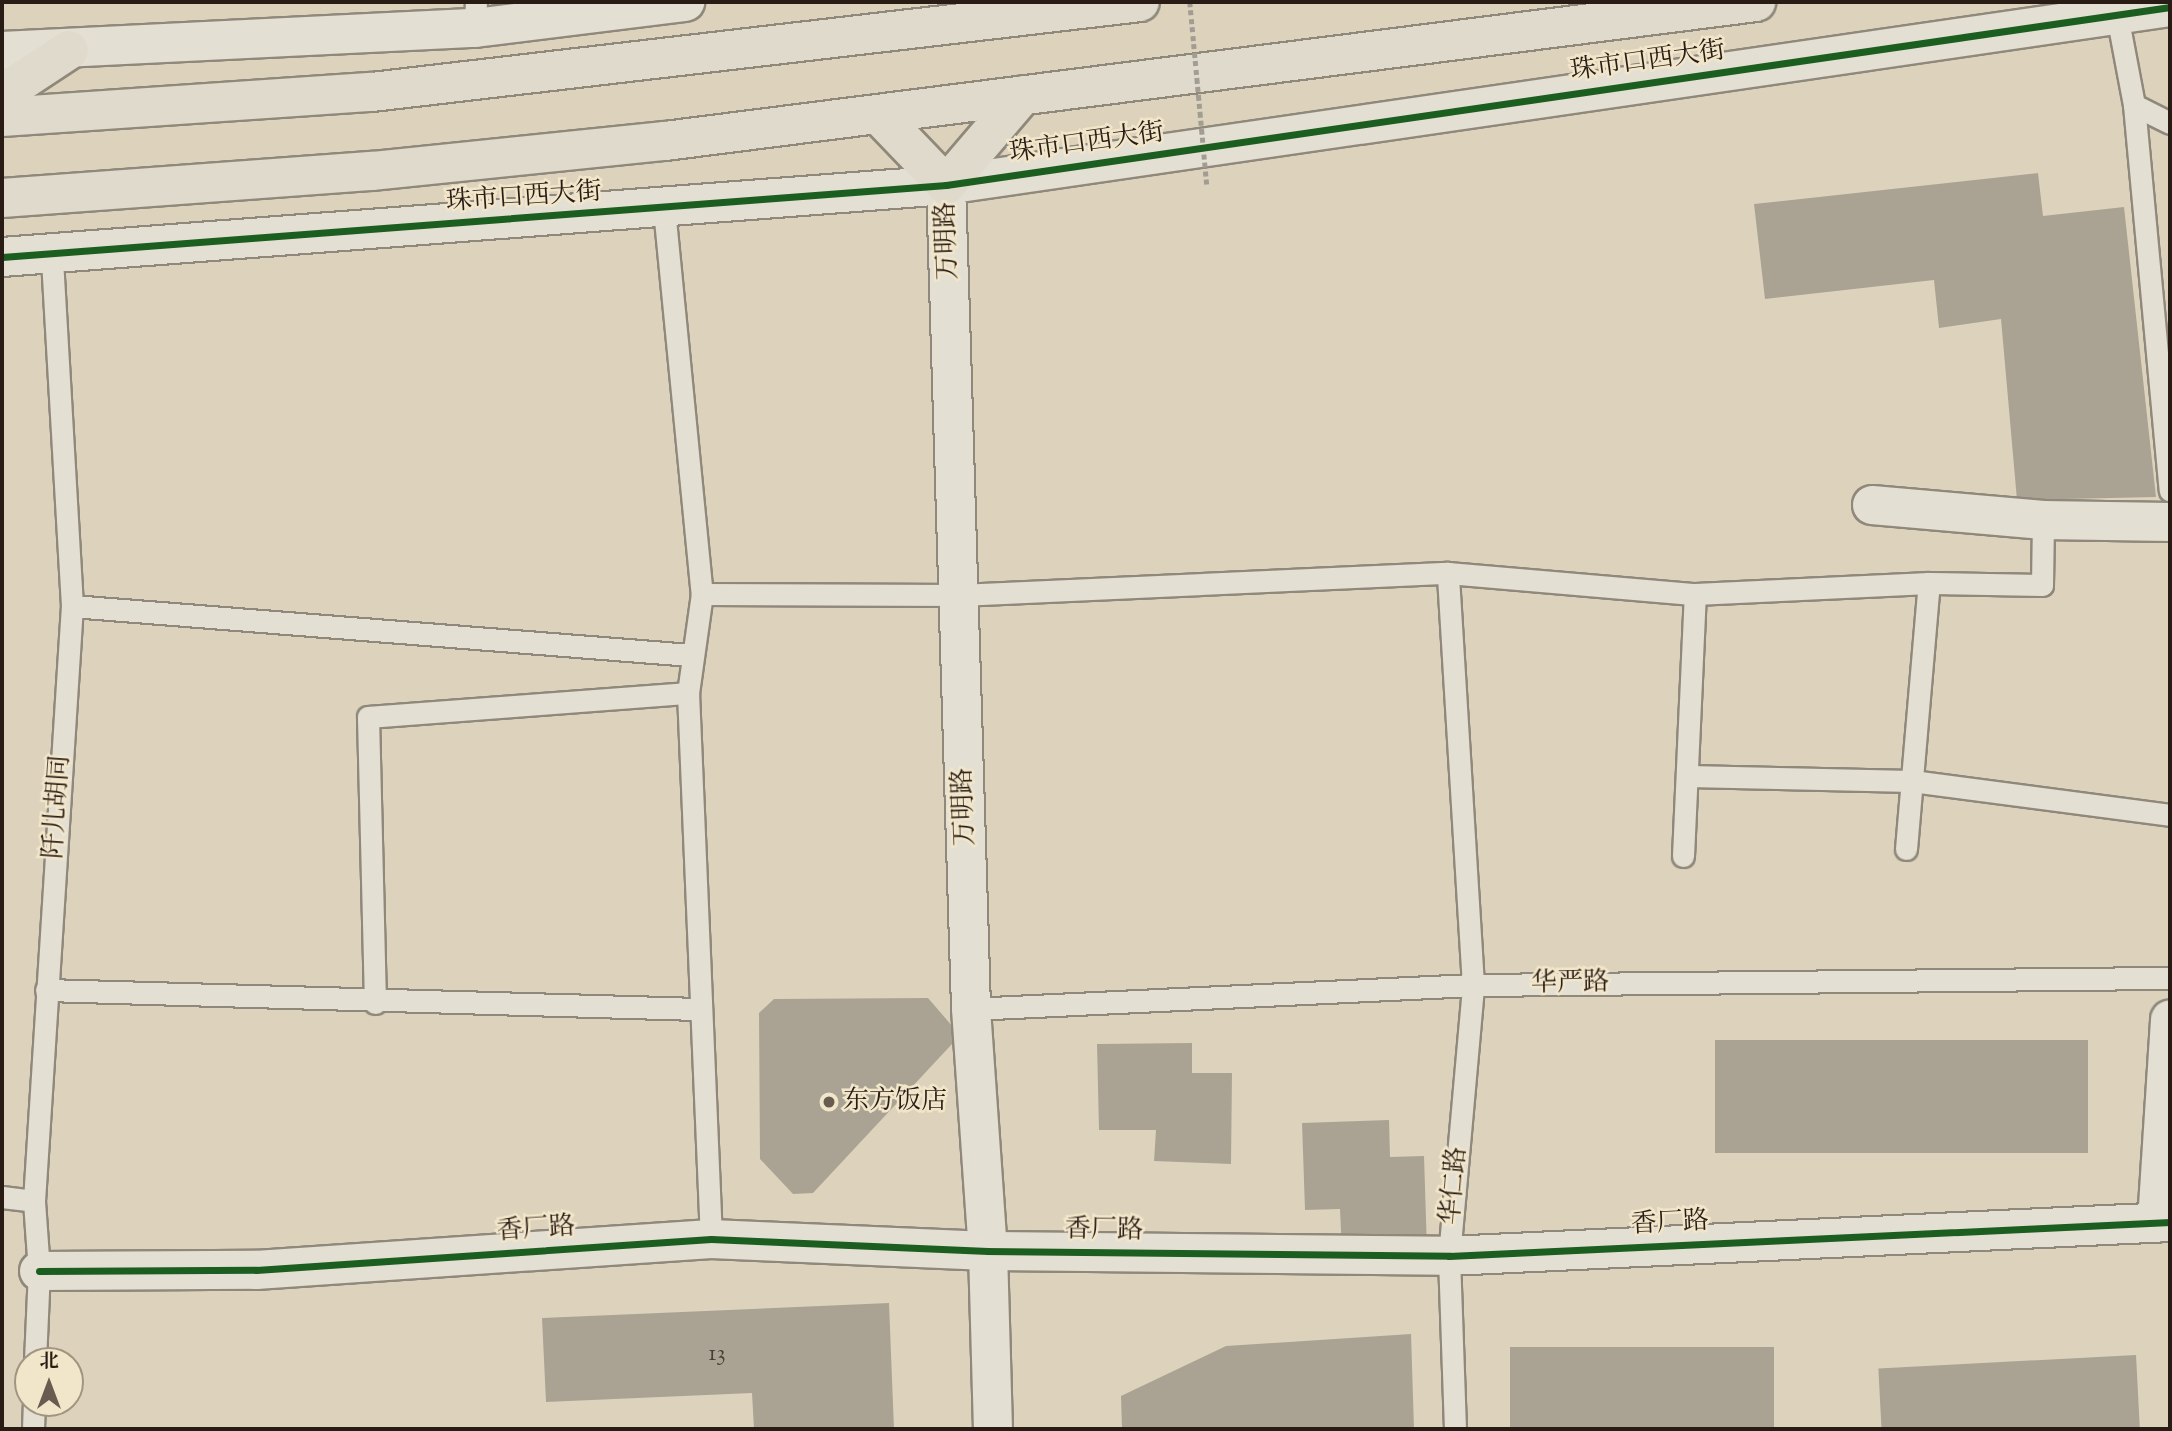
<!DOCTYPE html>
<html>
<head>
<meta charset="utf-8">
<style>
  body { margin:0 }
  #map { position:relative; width:2172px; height:1431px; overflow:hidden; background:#ddd3bc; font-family:"Sorts Mill Goudy","Noto Serif SC",serif }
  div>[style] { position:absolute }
  .building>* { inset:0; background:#aaa393; transform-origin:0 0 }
  .roads { filter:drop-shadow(2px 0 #8f887b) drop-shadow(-2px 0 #8f887b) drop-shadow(0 2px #8f887b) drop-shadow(0 -2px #8f887b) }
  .service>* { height:21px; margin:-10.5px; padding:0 10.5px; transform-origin:10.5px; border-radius:10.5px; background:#e4dfd3 }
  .minor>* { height:38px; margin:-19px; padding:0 19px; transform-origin:19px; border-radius:19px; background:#e4dfd3 }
  .tertiary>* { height:38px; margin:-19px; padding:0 19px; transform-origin:19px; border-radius:19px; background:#e4dfd3 }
  .primary>* { height:38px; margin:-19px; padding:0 19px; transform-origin:19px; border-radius:19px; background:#dfdacc }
  .path-bridge>* { height:4.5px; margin-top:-2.25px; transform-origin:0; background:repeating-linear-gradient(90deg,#a29d93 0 5px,transparent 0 8.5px) }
  .cycleway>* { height:7px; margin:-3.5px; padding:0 3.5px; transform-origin:3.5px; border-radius:3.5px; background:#1b5e20 }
  .dots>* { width:19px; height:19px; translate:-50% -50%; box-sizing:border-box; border:4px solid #f2e6ca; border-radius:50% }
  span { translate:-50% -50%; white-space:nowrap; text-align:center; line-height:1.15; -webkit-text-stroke:5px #f2e6ca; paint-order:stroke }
  .number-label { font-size:23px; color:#483e34 }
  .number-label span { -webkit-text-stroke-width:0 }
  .street-label { font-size:26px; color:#281c15 }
  .poi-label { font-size:26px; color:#281c15 }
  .left { translate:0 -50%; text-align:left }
  .frame { position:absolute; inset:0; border:4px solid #281c15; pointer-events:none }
  .north { position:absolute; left:14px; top:1347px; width:70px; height:70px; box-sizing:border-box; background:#f2e6ca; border:2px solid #a19582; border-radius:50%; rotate:0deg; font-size:19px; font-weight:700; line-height:28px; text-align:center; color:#281c15 }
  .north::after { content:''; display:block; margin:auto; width:24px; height:32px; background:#675c4f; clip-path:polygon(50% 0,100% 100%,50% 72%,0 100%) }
</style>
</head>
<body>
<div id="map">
  <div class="building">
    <div style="clip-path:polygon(2038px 173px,2043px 216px,2124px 207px,2156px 497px,2017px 500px,2001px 319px,1939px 328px,1934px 280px,1765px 299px,1754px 204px)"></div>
    <div style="clip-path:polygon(928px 998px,953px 1027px,952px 1044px,813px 1193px,793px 1194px,760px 1159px,759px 1013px,774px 999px)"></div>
    <div style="left:1715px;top:1040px;width:373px;height:113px"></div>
    <div style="clip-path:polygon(1192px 1043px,1192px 1073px,1232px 1073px,1231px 1164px,1154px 1161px,1156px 1130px,1099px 1130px,1097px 1044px)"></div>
    <div style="clip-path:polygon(1389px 1120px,1390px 1157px,1424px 1156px,1427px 1250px,1342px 1253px,1340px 1209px,1305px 1210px,1302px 1123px)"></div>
    <div style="clip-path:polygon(889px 1303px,894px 1429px,754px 1429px,752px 1393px,546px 1402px,542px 1318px)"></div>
    <div style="clip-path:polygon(1411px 1334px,1414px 1429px,1122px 1429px,1121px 1396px,1226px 1346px)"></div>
    <div style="left:1774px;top:1347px;width:81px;height:264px;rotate:90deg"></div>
    <div style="left:2136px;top:1355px;width:74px;height:258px;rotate:87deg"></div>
  </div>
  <div class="roads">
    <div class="service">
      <div style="left:2117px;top:15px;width:92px;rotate:79.3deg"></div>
      <div style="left:2134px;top:105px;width:387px;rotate:84.7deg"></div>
      <div style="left:475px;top:28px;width:26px;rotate:-88deg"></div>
      <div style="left:2134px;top:105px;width:40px;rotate:26.6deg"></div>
      <div style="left:664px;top:209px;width:387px;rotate:84.4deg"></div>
      <div style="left:72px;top:606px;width:621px;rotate:4.53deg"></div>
      <div style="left:1688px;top:776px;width:224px;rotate:1.3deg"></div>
      <div style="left:1912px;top:781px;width:260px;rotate:7.5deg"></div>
      <div style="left:1906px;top:849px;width:267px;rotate:-85.1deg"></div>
      <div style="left:1683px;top:856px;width:262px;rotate:-87.4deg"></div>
      <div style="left:46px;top:990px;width:653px;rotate:1.67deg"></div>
      <div style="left:375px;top:1003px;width:286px;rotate:-91.4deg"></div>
      <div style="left:368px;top:717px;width:321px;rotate:-4.3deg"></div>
      <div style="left:971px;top:1009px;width:503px;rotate:-2.74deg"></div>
      <div style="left:1473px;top:985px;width:697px;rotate:-0.58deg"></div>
      <div style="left:2px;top:1197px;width:32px;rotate:7deg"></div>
      <div style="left:711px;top:1239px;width:546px;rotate:-92.41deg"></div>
      <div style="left:688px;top:693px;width:100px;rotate:-82deg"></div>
      <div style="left:702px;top:594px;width:257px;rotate:0.2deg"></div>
      <div style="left:959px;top:595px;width:489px;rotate:-2.6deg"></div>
      <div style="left:35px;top:1361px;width:90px;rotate:-87.5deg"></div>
      <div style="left:39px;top:1271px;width:70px;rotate:-94.1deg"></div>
      <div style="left:34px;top:1201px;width:596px;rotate:-86.35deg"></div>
      <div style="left:72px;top:606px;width:353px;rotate:-93.3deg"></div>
      <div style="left:33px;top:1429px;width:26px;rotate:-88deg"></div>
      <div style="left:1455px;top:1429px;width:173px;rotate:-92deg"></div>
      <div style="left:1449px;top:1256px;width:272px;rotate:-84.9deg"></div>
      <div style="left:1473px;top:985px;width:413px;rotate:-93.5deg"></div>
      <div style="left:1448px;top:573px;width:248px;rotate:4.9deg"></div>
      <div style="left:1695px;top:594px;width:234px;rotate:-2.7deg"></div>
      <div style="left:1929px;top:583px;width:113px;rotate:1deg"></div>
      <div style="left:2042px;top:585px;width:65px;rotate:-89.1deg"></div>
    </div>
    <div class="minor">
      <div style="left:946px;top:185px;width:824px;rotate:88.26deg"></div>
      <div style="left:971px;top:1009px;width:243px;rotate:86deg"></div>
      <div style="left:988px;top:1251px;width:178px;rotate:88.4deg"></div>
      <div style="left:1872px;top:505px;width:172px;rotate:5deg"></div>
      <div style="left:2043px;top:520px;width:127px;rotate:0.9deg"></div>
      <div style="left:2157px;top:1222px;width:203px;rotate:-86.3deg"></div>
      <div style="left:39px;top:1271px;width:217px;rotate:-0.3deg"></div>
      <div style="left:256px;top:1270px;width:456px;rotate:-3.9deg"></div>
      <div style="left:711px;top:1239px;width:277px;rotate:2.5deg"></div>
      <div style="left:988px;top:1251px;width:461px;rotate:0.6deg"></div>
      <div style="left:1449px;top:1256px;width:722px;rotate:-2.7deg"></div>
    </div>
    <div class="tertiary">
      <div style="left:2px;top:51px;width:474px;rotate:-2.8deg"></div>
      <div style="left:475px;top:28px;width:212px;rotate:-7.1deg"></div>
      <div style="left:2px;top:257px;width:947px;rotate:-4.36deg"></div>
      <div style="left:946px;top:185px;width:1237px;rotate:-8.27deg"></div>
    </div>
    <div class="primary">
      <div style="left:2px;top:94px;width:80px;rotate:-33.3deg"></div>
      <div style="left:878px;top:114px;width:98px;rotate:46.2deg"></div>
      <div style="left:946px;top:185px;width:118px;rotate:-49.5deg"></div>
      <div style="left:2px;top:117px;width:371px;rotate:-3.9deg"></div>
      <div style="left:372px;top:92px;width:773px;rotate:-6.68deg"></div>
      <div style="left:2px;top:198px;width:372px;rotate:-4.2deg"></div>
      <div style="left:373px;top:171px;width:294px;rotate:-5.9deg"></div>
      <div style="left:665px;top:141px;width:1100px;rotate:-7.26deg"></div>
    </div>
  </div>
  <div class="path-bridge">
    <div style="left:1190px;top:2px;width:183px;rotate:84.7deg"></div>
  </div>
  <div class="cycleway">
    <div style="left:2px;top:257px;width:947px;rotate:-4.36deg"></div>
    <div style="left:946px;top:185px;width:1237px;rotate:-8.27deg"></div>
    <div style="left:39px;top:1271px;width:217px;rotate:-0.3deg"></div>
    <div style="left:256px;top:1270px;width:456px;rotate:-3.9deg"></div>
    <div style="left:711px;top:1239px;width:277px;rotate:2.5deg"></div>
    <div style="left:988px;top:1251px;width:461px;rotate:0.6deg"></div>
    <div style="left:1449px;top:1256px;width:722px;rotate:-2.7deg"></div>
  </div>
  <div class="dots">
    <div style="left:829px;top:1102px;background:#675c4f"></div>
  </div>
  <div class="number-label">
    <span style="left:717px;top:1355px">13</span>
  </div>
  <div class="street-label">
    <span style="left:1648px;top:62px;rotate:-8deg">珠市口西大街</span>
    <span style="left:1087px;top:144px;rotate:-8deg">珠市口西大街</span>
    <span style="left:524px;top:198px;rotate:-4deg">珠市口西大街</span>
    <span style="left:948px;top:241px;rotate:-92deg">万明路</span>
    <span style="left:58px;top:807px;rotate:-86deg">阡儿胡同</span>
    <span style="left:965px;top:807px;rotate:-92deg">万明路</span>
    <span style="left:1570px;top:984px;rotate:-1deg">华严路</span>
    <span style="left:1455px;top:1186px;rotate:-85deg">华仁路</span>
    <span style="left:1670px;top:1224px;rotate:-3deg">香厂路</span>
    <span style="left:536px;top:1230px;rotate:-4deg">香厂路</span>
    <span style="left:1104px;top:1231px;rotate:1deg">香厂路</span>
  </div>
  <div class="poi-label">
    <span class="left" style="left:843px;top:1102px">东方饭店</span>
  </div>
  <div class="frame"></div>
  <div class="north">北</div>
</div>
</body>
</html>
